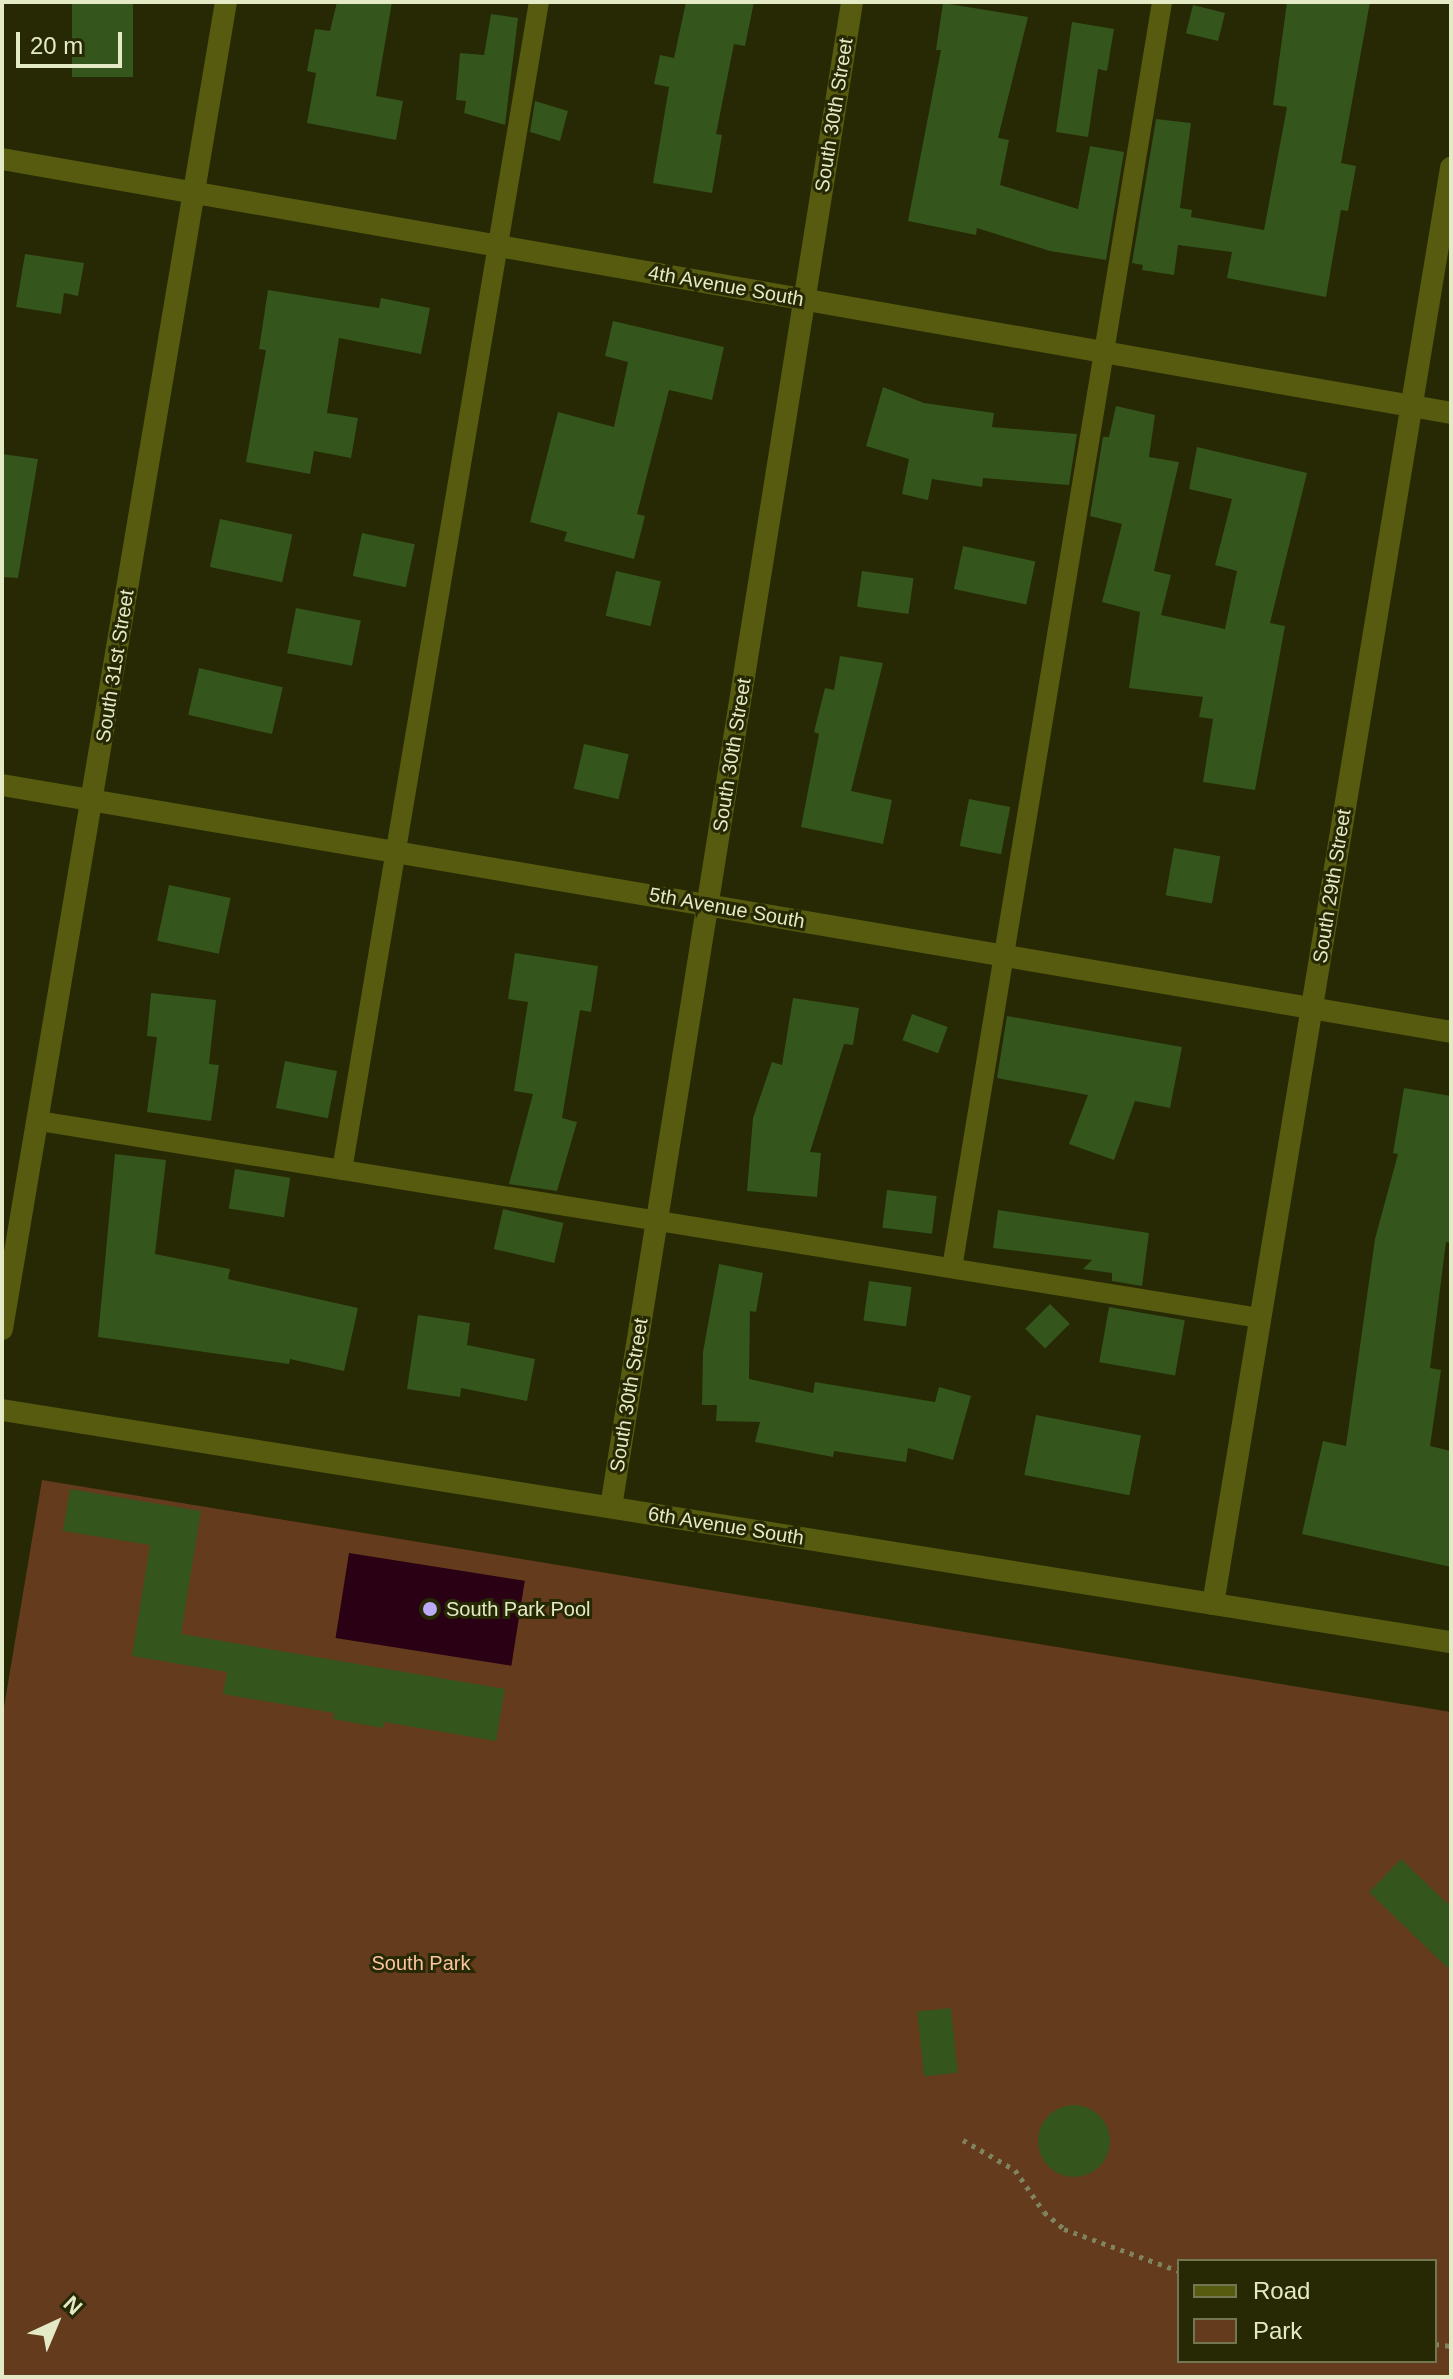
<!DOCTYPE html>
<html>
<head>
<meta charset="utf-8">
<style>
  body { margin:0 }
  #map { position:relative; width:1453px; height:2379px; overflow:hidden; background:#262903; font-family:Helvetica,sans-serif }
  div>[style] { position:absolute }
  .green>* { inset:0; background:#653b1d }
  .water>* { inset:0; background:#2a0014; transform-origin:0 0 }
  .building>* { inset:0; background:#34551b; transform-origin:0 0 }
  .round { border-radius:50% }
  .path>* { height:5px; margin-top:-2.5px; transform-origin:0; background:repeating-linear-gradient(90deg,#7f835e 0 4px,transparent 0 10px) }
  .service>* { height:20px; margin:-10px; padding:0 10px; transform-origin:10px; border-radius:10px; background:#565b10 }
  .minor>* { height:22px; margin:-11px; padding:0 11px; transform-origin:11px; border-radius:11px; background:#565b10 }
  .tertiary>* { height:22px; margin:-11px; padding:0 11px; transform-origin:11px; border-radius:11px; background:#565b10 }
  .dots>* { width:22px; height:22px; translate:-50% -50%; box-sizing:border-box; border:4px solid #262903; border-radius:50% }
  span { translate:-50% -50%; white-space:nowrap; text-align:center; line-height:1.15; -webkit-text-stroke:6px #262903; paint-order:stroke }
  .street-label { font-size:20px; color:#e5eac6 }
  .poi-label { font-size:20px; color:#e5eac6 }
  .left { translate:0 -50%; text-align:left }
  .park-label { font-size:20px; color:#fcc49f }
  .frame { position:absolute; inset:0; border:4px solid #e5eac6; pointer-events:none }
  .legend { position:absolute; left:1177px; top:2259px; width:260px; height:104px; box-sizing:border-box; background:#262903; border:2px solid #727651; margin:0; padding:10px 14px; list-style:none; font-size:24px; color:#e5eac6 }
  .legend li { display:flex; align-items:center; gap:16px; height:40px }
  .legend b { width:40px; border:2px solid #727651 }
  .north { position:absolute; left:16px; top:2283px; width:80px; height:80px; -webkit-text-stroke:6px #262903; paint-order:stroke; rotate:44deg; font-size:22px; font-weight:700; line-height:32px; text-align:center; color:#e5eac6 }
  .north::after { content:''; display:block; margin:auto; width:28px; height:36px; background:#e5eac6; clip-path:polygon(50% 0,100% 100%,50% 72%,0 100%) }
  .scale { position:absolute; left:16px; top:32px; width:106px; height:36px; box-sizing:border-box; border:4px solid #e5eac6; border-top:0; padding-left:10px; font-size:24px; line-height:28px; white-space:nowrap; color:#e5eac6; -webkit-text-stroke:6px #262903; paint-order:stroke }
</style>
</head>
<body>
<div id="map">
  <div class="green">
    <div style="clip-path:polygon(evenodd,42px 1480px,1451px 1712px,1451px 2377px,2px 2377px,2px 1719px,42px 1480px,1179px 2261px,1435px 2261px,1435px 2361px,1179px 2361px,1179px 2261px)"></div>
  </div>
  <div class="water">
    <div style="left:349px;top:1553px;width:178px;height:86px;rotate:9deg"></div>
  </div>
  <div class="building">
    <div style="left:72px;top:2px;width:61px;height:75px"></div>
    <div style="clip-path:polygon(337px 2px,392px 2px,376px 96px,403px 101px,396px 140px,307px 123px,316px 73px,307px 71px,315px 29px,330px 31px)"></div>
    <div style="clip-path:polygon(686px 2px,754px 2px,745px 46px,734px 44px,716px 134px,722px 135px,712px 193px,653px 183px,669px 87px,654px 84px,660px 55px,674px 58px)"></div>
    <div style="clip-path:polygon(1287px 2px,1370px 2px,1341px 163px,1356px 166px,1348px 211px,1341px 210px,1326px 297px,1227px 278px,1232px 252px,1178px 245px,1174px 275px,1142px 270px,1143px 265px,1132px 263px,1156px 119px,1191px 123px,1180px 208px,1192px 210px,1191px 217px,1264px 230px,1287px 107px,1273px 105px)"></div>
    <div style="clip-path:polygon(943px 3px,1028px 17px,998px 138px,1009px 140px,1000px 185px,1078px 209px,1090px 146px,1124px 152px,1106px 260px,1050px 251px,977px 228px,976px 235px,908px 221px,941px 50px,936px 50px)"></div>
    <div style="left:1193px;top:5px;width:33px;height:29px;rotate:14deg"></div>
    <div style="clip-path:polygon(491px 14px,518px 18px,505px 125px,464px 113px,466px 101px,456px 100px,460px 53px,484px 55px)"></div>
    <div style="clip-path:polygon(1072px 22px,1114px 29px,1107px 71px,1098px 69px,1088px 137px,1056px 132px)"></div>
    <div style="clip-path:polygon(535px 101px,568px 111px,560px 141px,530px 132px)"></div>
    <div style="clip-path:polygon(25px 254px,84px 263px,78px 296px,64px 293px,61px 314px,16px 307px)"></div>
    <div style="clip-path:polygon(268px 290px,379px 308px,381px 298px,430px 308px,421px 354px,339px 338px,327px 413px,358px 418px,351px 458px,314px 451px,310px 474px,246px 462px,266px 350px,259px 349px)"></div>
    <div style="clip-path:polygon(613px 321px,724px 347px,712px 400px,669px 390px,637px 514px,645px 516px,634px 559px,564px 541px,567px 532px,530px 522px,558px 412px,614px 427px,628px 362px,605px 356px)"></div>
    <div style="clip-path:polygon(883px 387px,924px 403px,994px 413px,992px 427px,1077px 434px,1069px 485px,983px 478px,982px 487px,932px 479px,928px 500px,902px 494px,909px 459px,866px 446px)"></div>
    <div style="clip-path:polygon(1116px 406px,1155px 415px,1149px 457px,1179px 462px,1154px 571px,1171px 575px,1161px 615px,1225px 629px,1237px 571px,1215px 565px,1232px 499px,1189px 489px,1197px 447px,1307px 473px,1270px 623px,1285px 626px,1255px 790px,1203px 782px,1213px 719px,1199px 717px,1203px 697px,1129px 688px,1140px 612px,1102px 602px,1122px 524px,1090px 516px,1103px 437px,1109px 437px)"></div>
    <div style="clip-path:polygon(2px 454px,38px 459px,18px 578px,2px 577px)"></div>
    <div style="left:220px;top:519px;width:74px;height:49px;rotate:12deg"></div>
    <div style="left:362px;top:533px;width:54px;height:44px;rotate:12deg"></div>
    <div style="left:963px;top:546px;width:74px;height:44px;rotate:12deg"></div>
    <div style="left:616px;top:571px;width:46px;height:46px;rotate:13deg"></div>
    <div style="left:862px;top:571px;width:52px;height:36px;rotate:8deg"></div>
    <div style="left:296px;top:608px;width:66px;height:46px;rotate:11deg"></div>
    <div style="clip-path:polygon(840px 656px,883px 663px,851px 791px,892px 800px,883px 844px,801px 827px,819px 734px,814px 732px,825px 688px,834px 690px)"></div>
    <div style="left:199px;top:668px;width:86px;height:48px;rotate:13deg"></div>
    <div style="left:584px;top:744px;width:46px;height:46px;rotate:13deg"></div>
    <div style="left:969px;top:799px;width:42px;height:48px;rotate:11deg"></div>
    <div style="left:1174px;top:848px;width:47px;height:48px;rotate:10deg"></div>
    <div style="left:169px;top:885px;width:63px;height:57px;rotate:12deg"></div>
    <div style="clip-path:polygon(515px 953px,598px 966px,591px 1012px,580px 1010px,562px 1118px,577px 1122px,557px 1191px,509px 1184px,533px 1094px,514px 1091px,528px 1002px,508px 999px)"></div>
    <div style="clip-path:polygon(151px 993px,216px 1000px,209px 1064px,219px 1065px,211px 1121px,147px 1112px,157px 1037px,147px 1036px)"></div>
    <div style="clip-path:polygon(793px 998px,859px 1008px,853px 1045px,844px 1044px,810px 1152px,821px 1153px,817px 1197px,747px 1191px,753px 1118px,772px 1062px,782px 1065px)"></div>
    <div style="left:912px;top:1014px;width:38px;height:28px;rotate:20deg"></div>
    <div style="clip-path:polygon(1007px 1016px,1182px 1047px,1170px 1108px,1135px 1101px,1114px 1160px,1069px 1144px,1088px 1095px,997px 1078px)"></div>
    <div style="left:285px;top:1061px;width:53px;height:48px;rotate:11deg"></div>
    <div style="clip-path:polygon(1404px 1088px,1451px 1096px,1451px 1243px,1446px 1242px,1430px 1368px,1441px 1370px,1430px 1446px,1451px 1451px,1451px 1567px,1302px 1534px,1323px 1441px,1346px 1446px,1375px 1239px,1398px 1154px,1393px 1153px)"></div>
    <div style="clip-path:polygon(115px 1154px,166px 1160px,155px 1254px,230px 1269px,228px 1279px,358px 1308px,344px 1371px,290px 1359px,289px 1364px,98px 1337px)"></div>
    <div style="left:235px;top:1169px;width:56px;height:40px;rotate:9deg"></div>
    <div style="left:887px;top:1190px;width:50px;height:38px;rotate:7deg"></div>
    <div style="left:503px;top:1209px;width:62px;height:41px;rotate:13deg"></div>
    <div style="clip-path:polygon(998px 1210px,1149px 1233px,1142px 1286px,1112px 1281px,1112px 1273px,1083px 1269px,1092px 1260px,993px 1248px)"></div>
    <div style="clip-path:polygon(719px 1264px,763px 1273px,756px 1312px,750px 1311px,749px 1379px,813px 1393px,815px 1382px,935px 1402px,939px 1387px,971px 1396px,953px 1460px,908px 1448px,906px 1462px,834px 1451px,833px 1457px,755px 1442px,760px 1422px,716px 1421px,717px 1405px,702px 1405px,703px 1352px)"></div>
    <div style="left:869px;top:1281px;width:43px;height:40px;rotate:8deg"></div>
    <div style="left:1050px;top:1304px;width:28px;height:35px;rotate:45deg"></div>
    <div style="left:1109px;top:1307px;width:77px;height:56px;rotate:10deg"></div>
    <div style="clip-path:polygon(418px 1315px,470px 1323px,467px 1345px,535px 1359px,527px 1401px,461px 1388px,460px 1397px,407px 1389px)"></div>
    <div style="left:1036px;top:1415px;width:107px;height:61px;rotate:11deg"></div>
    <div style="clip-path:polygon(70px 1489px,201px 1511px,181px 1634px,505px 1689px,496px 1741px,384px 1722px,383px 1728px,333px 1719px,334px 1713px,223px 1694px,227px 1672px,132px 1656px,150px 1545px,63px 1531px)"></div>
    <div style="clip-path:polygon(1401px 1859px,1451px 1907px,1451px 1971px,1369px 1892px)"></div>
    <div style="left:951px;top:2008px;width:65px;height:34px;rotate:84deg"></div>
    <div class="round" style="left:1038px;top:2105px;width:72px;height:72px"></div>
  </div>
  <div class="path">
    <div style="left:963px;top:2140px;width:60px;rotate:30deg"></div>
    <div style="left:1015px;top:2170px;width:51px;rotate:55.4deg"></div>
    <div style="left:1044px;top:2212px;width:26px;rotate:40deg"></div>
    <div style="left:1064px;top:2229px;width:122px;rotate:20.1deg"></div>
    <div style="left:1435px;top:2344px;width:16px;rotate:7deg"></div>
  </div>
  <div class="service">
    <div style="left:39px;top:1121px;width:1237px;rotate:9.17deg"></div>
    <div style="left:342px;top:1170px;width:1184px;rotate:-80.43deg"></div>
    <div style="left:952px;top:1268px;width:1283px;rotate:-80.58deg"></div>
  </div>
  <div class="minor">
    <div style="left:2px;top:785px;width:1470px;rotate:9.67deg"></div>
    <div style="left:2px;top:1329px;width:1346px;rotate:-80.42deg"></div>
    <div style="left:611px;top:1507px;width:1524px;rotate:-80.9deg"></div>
    <div style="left:1213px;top:1604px;width:1456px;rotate:-80.59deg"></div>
  </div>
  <div class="tertiary">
    <div style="left:2px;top:159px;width:1471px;rotate:9.94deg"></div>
    <div style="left:2px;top:1410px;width:1467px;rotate:9.1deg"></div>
  </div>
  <div class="dots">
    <div style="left:430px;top:1609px;background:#bbaaf6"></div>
  </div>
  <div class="street-label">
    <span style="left:834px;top:115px;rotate:-81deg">South 30th Street</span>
    <span style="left:726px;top:286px;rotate:10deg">4th Avenue South</span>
    <span style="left:115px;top:666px;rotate:-81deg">South 31st Street</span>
    <span style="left:732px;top:755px;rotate:-81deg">South 30th Street</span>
    <span style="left:1332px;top:886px;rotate:-81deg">South 29th Street</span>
    <span style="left:727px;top:908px;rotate:10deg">5th Avenue South</span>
    <span style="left:629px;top:1395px;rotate:-81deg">South 30th Street</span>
    <span style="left:726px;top:1526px;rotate:9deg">6th Avenue South</span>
  </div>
  <div class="poi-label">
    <span class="left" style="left:446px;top:1609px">South Park Pool</span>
  </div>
  <div class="park-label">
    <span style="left:421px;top:1963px">South Park</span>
  </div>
  <div class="frame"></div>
  <ul class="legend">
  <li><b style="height:10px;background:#565b10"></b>Road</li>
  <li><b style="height:22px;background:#653b1d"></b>Park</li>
  </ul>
  <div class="north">N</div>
  <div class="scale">20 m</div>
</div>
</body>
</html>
